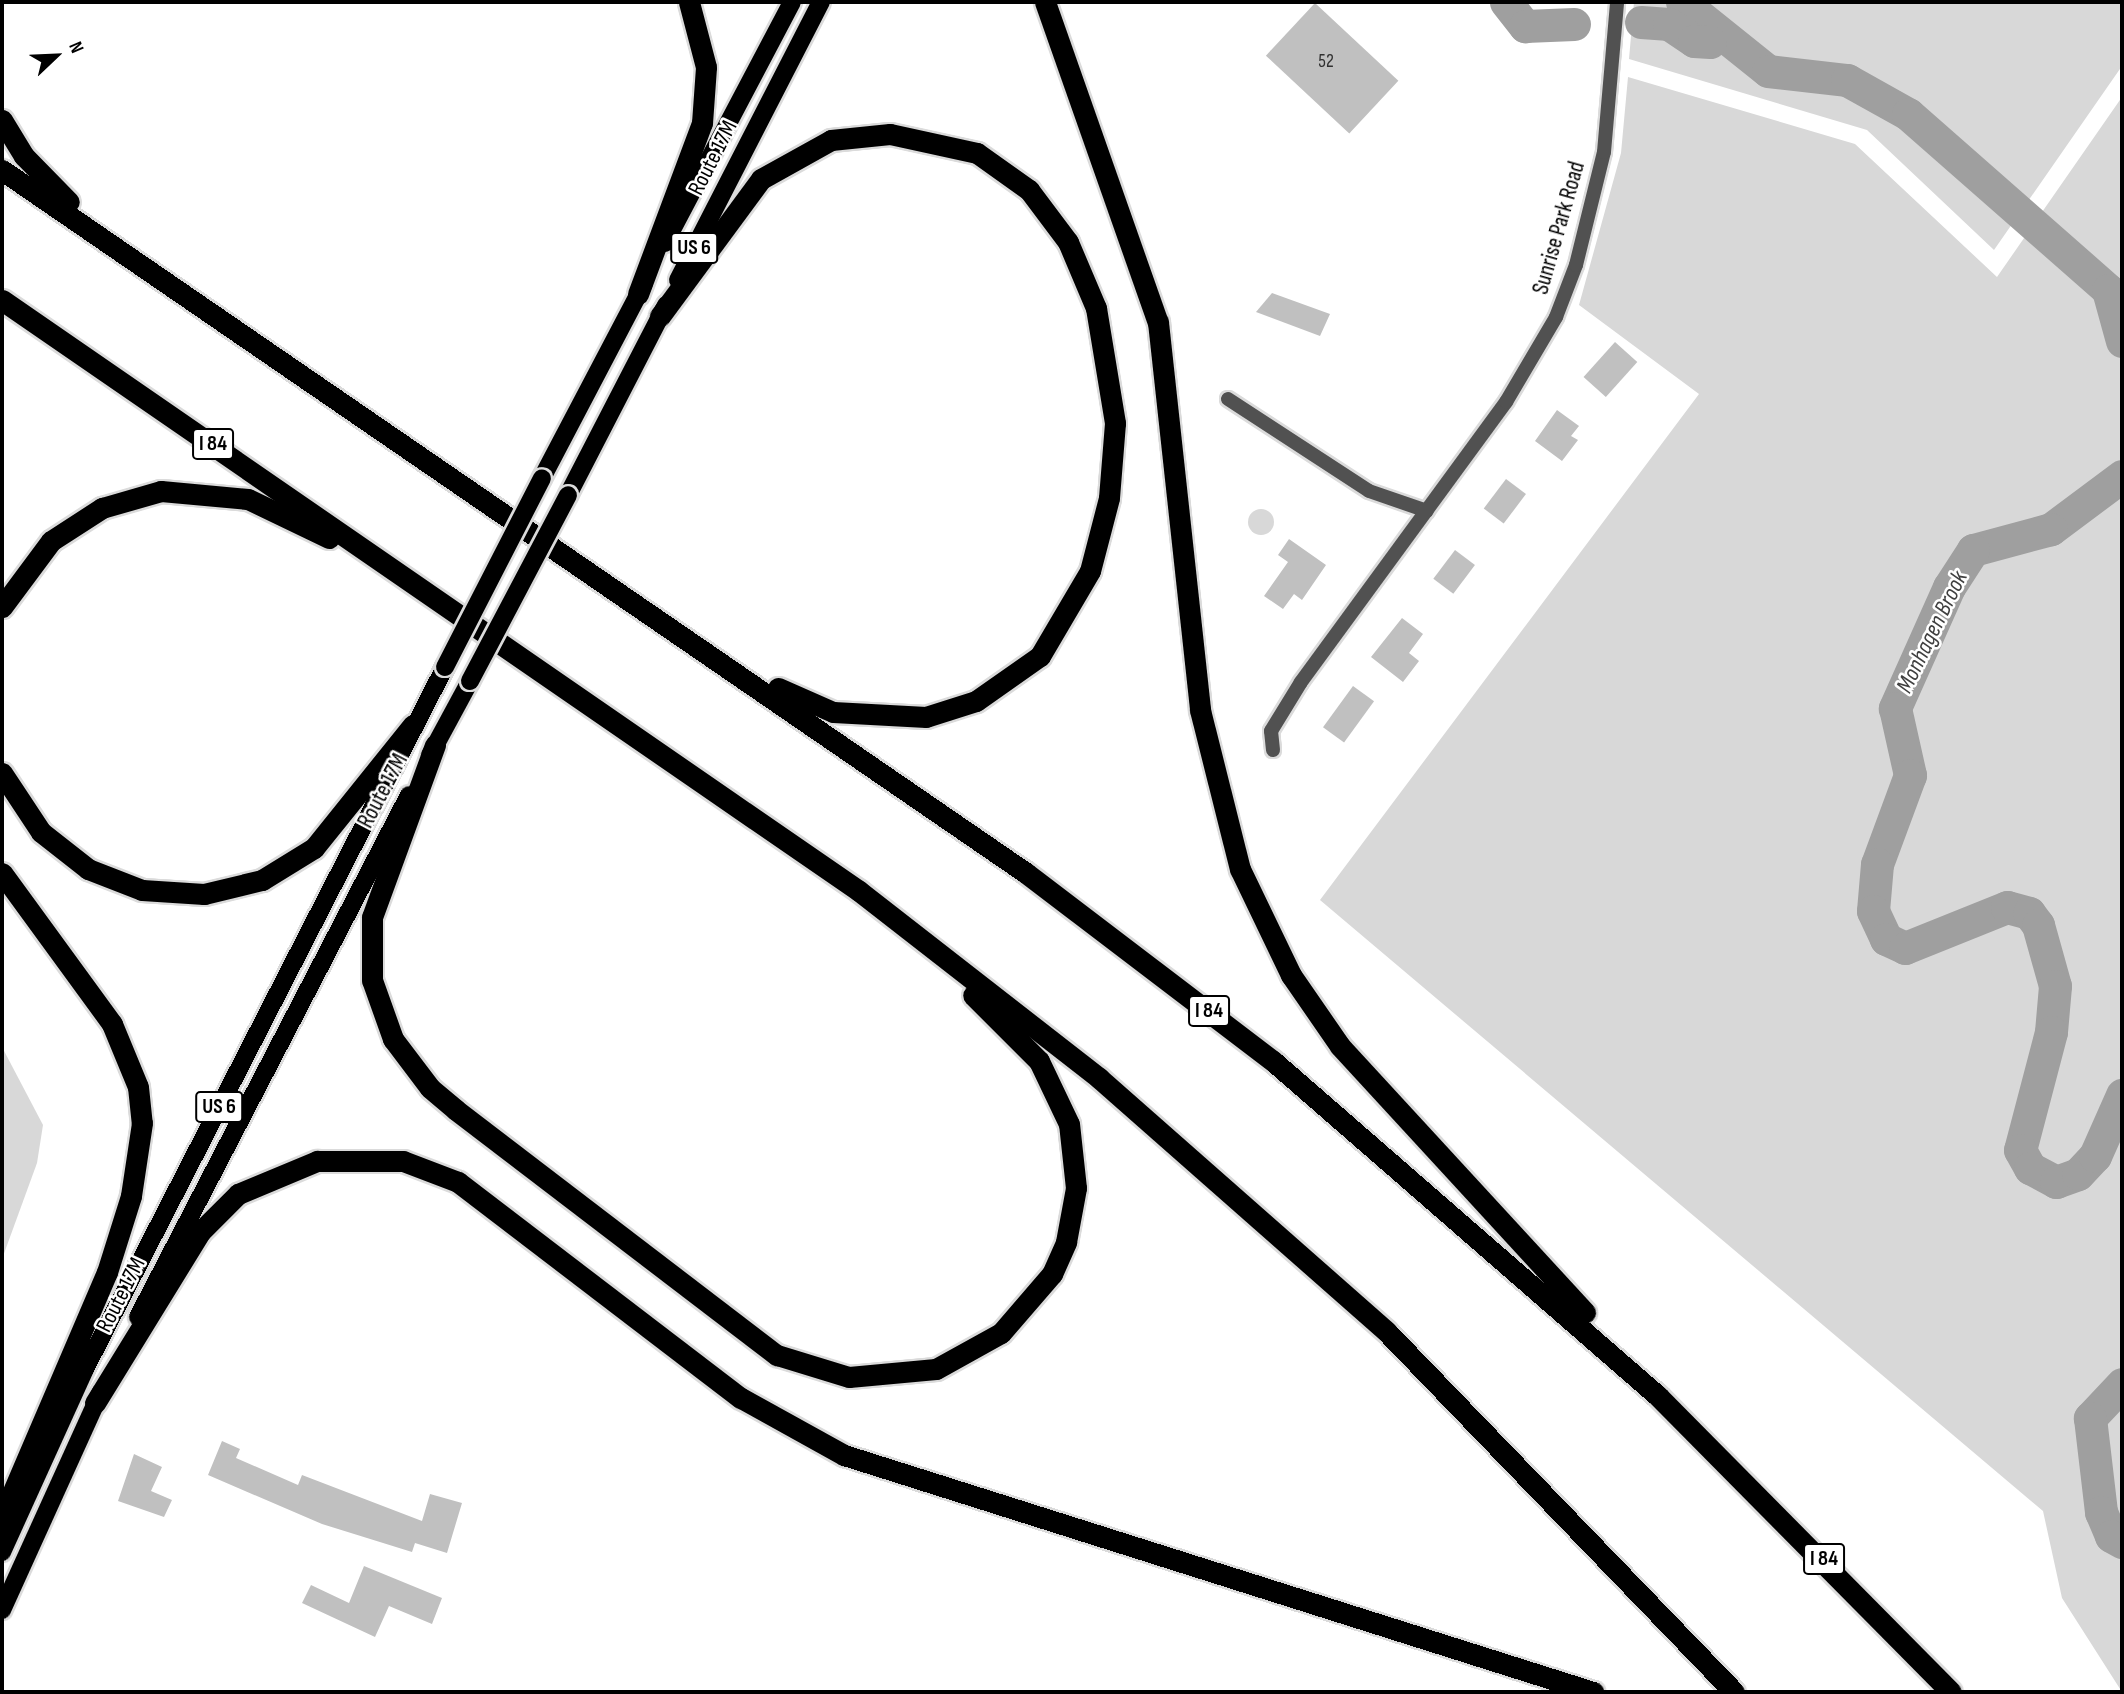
<!DOCTYPE html>
<html>
<head>
<meta charset="utf-8">
<style>
  body { margin:0 }
  #map { position:relative; width:2124px; height:1694px; overflow:hidden; background:#fff; font-family:"Sofia Sans Condensed",sans-serif }
  div>[style] { position:absolute }
  .green>* { inset:0; background:#d8d8d8 }
  .round { border-radius:50% }
  .river>* { height:33px; margin:-16.5px; padding:0 16.5px; transform-origin:16.5px; border-radius:16.5px; background:#9f9f9f }
  .building>* { inset:0; background:#c0c0c0; transform-origin:0 0 }
  .roads { filter:drop-shadow(2px 0 #dbdbdb) drop-shadow(-2px 0 #dbdbdb) drop-shadow(0 2px #dbdbdb) drop-shadow(0 -2px #dbdbdb) }
  .minor>* { height:14px; margin:-7px; padding:0 7px; transform-origin:7px; border-radius:7px; background:#515151 }
  .primary>* { height:18px; margin:-9px; padding:0 9px; transform-origin:9px; border-radius:9px; background:#000 }
  .motorway>* { height:21px; margin:-10.5px; padding:0 10.5px; transform-origin:10.5px; border-radius:10.5px; background:#000 }
  .bridges { filter:drop-shadow(2px 0 #dbdbdb) drop-shadow(-2px 0 #dbdbdb) drop-shadow(0 2px #dbdbdb) drop-shadow(0 -2px #dbdbdb) }
  .primary-bridge>* { height:18px; margin:-9px; padding:0 9px; transform-origin:9px; border-radius:9px; background:#000 }
  span { translate:-50% -50%; white-space:nowrap; text-align:center; line-height:1.15; -webkit-text-stroke:5px #fff; paint-order:stroke }
  .number-label { font-size:19px; color:#303030 }
  .number-label span { -webkit-text-stroke-width:0 }
  .shield-label span { padding:2px 5px; background:#fff; border:2px solid; border-radius:5px; -webkit-text-stroke-width:0 }
  .shield-label { font-size:21px; color:#000; font-weight:700 }
  .street-label { font-size:23px; color:#000 }
  .water-label { font-size:24px; color:#404040; font-style:italic }
  .frame { position:absolute; inset:0; border:4px solid #000; pointer-events:none }
  .north { position:absolute; left:21px; top:21px; width:70px; height:70px; -webkit-text-stroke:5px #fff; paint-order:stroke; rotate:67deg; font-size:19px; font-weight:700; line-height:28px; text-align:center; color:#000 }
  .north::after { content:''; display:block; margin:auto; width:24px; height:32px; background:#000; clip-path:polygon(50% 0,100% 100%,50% 72%,0 100%) }
</style>
</head>
<body>
<div id="map">
  <div class="green">
    <div style="clip-path:polygon(1634px 2px,2122px 2px,2122px 66px,1994px 250px,1867px 130px,1629px 59px)"></div>
    <div style="clip-path:polygon(1628px 77px,1855px 144px,1997px 277px,2122px 97px,2122px 1692px,2062px 1598px,2043px 1511px,1320px 900px,1699px 394px,1579px 305px,1621px 153px)"></div>
    <div class="round" style="left:1248px;top:509px;width:26px;height:26px"></div>
    <div style="clip-path:polygon(2px 1047px,43px 1125px,37px 1163px,2px 1259px)"></div>
  </div>
  <div class="river">
    <div style="left:1506px;top:2px;width:31px;rotate:52deg"></div>
    <div style="left:1525px;top:26px;width:49px;rotate:-2.3deg"></div>
    <div style="left:1682px;top:2px;width:110px;rotate:38.7deg"></div>
    <div style="left:1768px;top:71px;width:80px;rotate:6.5deg"></div>
    <div style="left:1847px;top:80px;width:70px;rotate:29.1deg"></div>
    <div style="left:1908px;top:114px;width:266px;rotate:41.3deg"></div>
    <div style="left:2108px;top:290px;width:53px;rotate:74.6deg"></div>
    <div style="left:1641px;top:22px;width:28px;rotate:4deg"></div>
    <div style="left:1669px;top:24px;width:30px;rotate:34deg"></div>
    <div style="left:1694px;top:41px;width:16px;rotate:4deg"></div>
    <div style="left:2122px;top:476px;width:89px;rotate:143.3deg"></div>
    <div style="left:2051px;top:529px;width:81px;rotate:164.9deg"></div>
    <div style="left:1973px;top:550px;width:44px;rotate:123deg"></div>
    <div style="left:1949px;top:587px;width:133px;rotate:114.1deg"></div>
    <div style="left:1895px;top:708px;width:69px;rotate:77.4deg"></div>
    <div style="left:1910px;top:775px;width:95px;rotate:110.3deg"></div>
    <div style="left:1877px;top:864px;width:47px;rotate:94.9deg"></div>
    <div style="left:1873px;top:911px;width:31px;rotate:65deg"></div>
    <div style="left:1886px;top:939px;width:21px;rotate:25deg"></div>
    <div style="left:1905px;top:948px;width:110px;rotate:-21.9deg"></div>
    <div style="left:2007px;top:907px;width:23px;rotate:15deg"></div>
    <div style="left:2029px;top:913px;width:15px;rotate:53deg"></div>
    <div style="left:2038px;top:925px;width:63px;rotate:74.4deg"></div>
    <div style="left:2055px;top:986px;width:46px;rotate:95deg"></div>
    <div style="left:2051px;top:1032px;width:122px;rotate:104.7deg"></div>
    <div style="left:2020px;top:1150px;width:21px;rotate:61deg"></div>
    <div style="left:2030px;top:1168px;width:30px;rotate:28deg"></div>
    <div style="left:2056px;top:1182px;width:23px;rotate:-20deg"></div>
    <div style="left:2078px;top:1174px;width:25px;rotate:-47deg"></div>
    <div style="left:2095px;top:1156px;width:67px;rotate:-66.1deg"></div>
    <div style="left:2122px;top:1384px;width:47px;rotate:133.3deg"></div>
    <div style="left:2090px;top:1418px;width:95px;rotate:83.3deg"></div>
    <div style="left:2101px;top:1512px;width:26px;rotate:67deg"></div>
    <div style="left:2111px;top:1536px;width:13px;rotate:29deg"></div>
  </div>
  <div class="building">
    <div style="left:1315px;top:3px;width:114px;height:72px;rotate:43deg"></div>
    <div style="clip-path:polygon(1272px 293px,1330px 314px,1320px 336px,1256px 312px)"></div>
    <div style="left:1615px;top:342px;width:30px;height:47px;rotate:42deg"></div>
    <div style="clip-path:polygon(1557px 410px,1579px 426px,1571px 436px,1578px 440px,1562px 461px,1535px 441px)"></div>
    <div style="left:1506px;top:479px;width:25px;height:37px;rotate:37deg"></div>
    <div style="clip-path:polygon(1289px 539px,1326px 565px,1302px 600px,1294px 594px,1283px 609px,1264px 596px,1288px 562px,1278px 555px)"></div>
    <div style="left:1455px;top:550px;width:25px;height:36px;rotate:37deg"></div>
    <div style="clip-path:polygon(1402px 618px,1423px 634px,1409px 653px,1419px 661px,1403px 682px,1371px 657px)"></div>
    <div style="left:1353px;top:686px;width:26px;height:51px;rotate:36deg"></div>
    <div style="clip-path:polygon(222px 1441px,240px 1449px,236px 1458px,298px 1485px,302px 1475px,422px 1521px,430px 1494px,462px 1503px,447px 1553px,415px 1543px,412px 1552px,322px 1524px,208px 1475px)"></div>
    <div style="clip-path:polygon(134px 1454px,162px 1467px,151px 1491px,172px 1500px,164px 1517px,118px 1501px)"></div>
    <div style="clip-path:polygon(364px 1566px,442px 1598px,432px 1624px,389px 1606px,375px 1637px,302px 1603px,311px 1585px,349px 1603px)"></div>
  </div>
  <div class="roads">
    <div class="minor">
      <div style="left:1228px;top:399px;width:168px;rotate:33.1deg"></div>
      <div style="left:1369px;top:491px;width:61px;rotate:19deg"></div>
      <div style="left:1273px;top:750px;width:19px;rotate:-96deg"></div>
      <div style="left:1271px;top:731px;width:57px;rotate:-58.5deg"></div>
      <div style="left:1301px;top:682px;width:347px;rotate:-53.8deg"></div>
      <div style="left:1506px;top:402px;width:99px;rotate:-59.5deg"></div>
      <div style="left:1556px;top:317px;width:56px;rotate:-69deg"></div>
      <div style="left:1576px;top:265px;width:116px;rotate:-76.1deg"></div>
      <div style="left:1604px;top:152px;width:151px;rotate:-85deg"></div>
    </div>
    <div class="primary">
      <div style="left:665px;top:243px;width:272px;rotate:-62.2deg"></div>
      <div style="left:678px;top:280px;width:313px;rotate:-62.8deg"></div>
      <div style="left:542px;top:478px;width:219px;rotate:-62.3deg"></div>
      <div style="left:568px;top:495px;width:214px;rotate:-62.7deg"></div>
      <div style="left:430px;top:755px;width:84px;rotate:-61.6deg"></div>
      <div style="left:138px;top:1317px;width:588px;rotate:-62.56deg"></div>
      <div style="left:2px;top:1552px;width:201px;rotate:-65.6deg"></div>
      <div style="left:85px;top:1369px;width:789px;rotate:-62.85deg"></div>
      <div style="left:2px;top:1610px;width:239px;rotate:-65.6deg"></div>
    </div>
    <div class="motorway">
      <div style="left:1045px;top:2px;width:339px;rotate:70.6deg"></div>
      <div style="left:1158px;top:322px;width:390px;rotate:83.8deg"></div>
      <div style="left:1200px;top:710px;width:164px;rotate:75.9deg"></div>
      <div style="left:1240px;top:869px;width:118px;rotate:64.3deg"></div>
      <div style="left:1291px;top:975px;width:86px;rotate:55.4deg"></div>
      <div style="left:1340px;top:1046px;width:362px;rotate:47.4deg"></div>
      <div style="left:2px;top:120px;width:42px;rotate:58.6deg"></div>
      <div style="left:24px;top:156px;width:64px;rotate:45.6deg"></div>
      <div style="left:2px;top:170px;width:1242px;rotate:34.47deg"></div>
      <div style="left:1026px;top:873px;width:310px;rotate:37.3deg"></div>
      <div style="left:1273px;top:1061px;width:510px;rotate:41.03deg"></div>
      <div style="left:1658px;top:1396px;width:416px;rotate:45.3deg"></div>
      <div style="left:638px;top:294px;width:183px;rotate:-69.5deg"></div>
      <div style="left:702px;top:123px;width:56px;rotate:-85.9deg"></div>
      <div style="left:706px;top:67px;width:67px;rotate:-104.7deg"></div>
      <div style="left:2px;top:300px;width:1041px;rotate:34.59deg"></div>
      <div style="left:859px;top:891px;width:304px;rotate:37.9deg"></div>
      <div style="left:1099px;top:1078px;width:383px;rotate:41.4deg"></div>
      <div style="left:1386px;top:1331px;width:501px;rotate:46.05deg"></div>
      <div style="left:660px;top:316px;width:170px;rotate:-53.6deg"></div>
      <div style="left:761px;top:179px;width:80px;rotate:-29.1deg"></div>
      <div style="left:831px;top:140px;width:59px;rotate:-5.8deg"></div>
      <div style="left:890px;top:134px;width:89px;rotate:12.3deg"></div>
      <div style="left:977px;top:153px;width:64px;rotate:35.4deg"></div>
      <div style="left:1029px;top:190px;width:65px;rotate:53.1deg"></div>
      <div style="left:1068px;top:242px;width:72px;rotate:67deg"></div>
      <div style="left:1096px;top:308px;width:117px;rotate:80.6deg"></div>
      <div style="left:1115px;top:423px;width:75px;rotate:94.6deg"></div>
      <div style="left:1109px;top:498px;width:75px;rotate:104.6deg"></div>
      <div style="left:1090px;top:571px;width:99px;rotate:120.5deg"></div>
      <div style="left:1040px;top:656px;width:78px;rotate:144.9deg"></div>
      <div style="left:976px;top:701px;width:52px;rotate:162.3deg"></div>
      <div style="left:926px;top:717px;width:93px;rotate:-176.9deg"></div>
      <div style="left:833px;top:712px;width:60px;rotate:-156.4deg"></div>
      <div style="left:2px;top:607px;width:82px;rotate:-53.4deg"></div>
      <div style="left:51px;top:541px;width:61px;rotate:-32.9deg"></div>
      <div style="left:102px;top:508px;width:61px;rotate:-16.1deg"></div>
      <div style="left:161px;top:491px;width:87px;rotate:5.3deg"></div>
      <div style="left:248px;top:499px;width:90px;rotate:25.7deg"></div>
      <div style="left:435px;top:745px;width:183px;rotate:110.1deg"></div>
      <div style="left:372px;top:917px;width:63px;rotate:90deg"></div>
      <div style="left:372px;top:980px;width:63px;rotate:70.4deg"></div>
      <div style="left:393px;top:1039px;width:61px;rotate:52.9deg"></div>
      <div style="left:430px;top:1088px;width:34px;rotate:40deg"></div>
      <div style="left:456px;top:1110px;width:404px;rotate:37.4deg"></div>
      <div style="left:777px;top:1355px;width:75px;rotate:17deg"></div>
      <div style="left:849px;top:1377px;width:87px;rotate:-5.3deg"></div>
      <div style="left:936px;top:1369px;width:74px;rotate:-29deg"></div>
      <div style="left:1001px;top:1333px;width:78px;rotate:-49.2deg"></div>
      <div style="left:1052px;top:1274px;width:35px;rotate:-66deg"></div>
      <div style="left:1066px;top:1242px;width:55px;rotate:-79.5deg"></div>
      <div style="left:1076px;top:1188px;width:64px;rotate:-96.2deg"></div>
      <div style="left:1069px;top:1124px;width:70px;rotate:-115.5deg"></div>
      <div style="left:1039px;top:1061px;width:93px;rotate:-135deg"></div>
      <div style="left:2px;top:773px;width:71px;rotate:56.5deg"></div>
      <div style="left:41px;top:832px;width:60px;rotate:38.2deg"></div>
      <div style="left:88px;top:869px;width:58px;rotate:21.3deg"></div>
      <div style="left:142px;top:890px;width:62px;rotate:3.7deg"></div>
      <div style="left:204px;top:894px;width:60px;rotate:-13.6deg"></div>
      <div style="left:262px;top:880px;width:61px;rotate:-31.6deg"></div>
      <div style="left:314px;top:848px;width:158px;rotate:-51.2deg"></div>
      <div style="left:2px;top:873px;width:187px;rotate:53.9deg"></div>
      <div style="left:112px;top:1024px;width:68px;rotate:67.6deg"></div>
      <div style="left:138px;top:1087px;width:36px;rotate:84deg"></div>
      <div style="left:142px;top:1123px;width:74px;rotate:98.6deg"></div>
      <div style="left:131px;top:1196px;width:80px;rotate:107.5deg"></div>
      <div style="left:107px;top:1272px;width:267px;rotate:113.2deg"></div>
      <div style="left:95px;top:1403px;width:201px;rotate:-58.4deg"></div>
      <div style="left:200px;top:1232px;width:54px;rotate:-45deg"></div>
      <div style="left:238px;top:1194px;width:86px;rotate:-22.7deg"></div>
      <div style="left:317px;top:1161px;width:86px"></div>
      <div style="left:403px;top:1161px;width:59px;rotate:20.9deg"></div>
      <div style="left:458px;top:1182px;width:356px;rotate:37.4deg"></div>
      <div style="left:741px;top:1398px;width:118px;rotate:29deg"></div>
      <div style="left:844px;top:1455px;width:786px;rotate:17.56deg"></div>
    </div>
  </div>
  <div class="bridges">
    <div class="primary-bridge">
      <div style="left:445px;top:667px;width:212px;rotate:-62.8deg"></div>
      <div style="left:470px;top:681px;width:210px;rotate:-62.2deg"></div>
    </div>
  </div>
  <div class="number-label">
    <span style="left:1326px;top:62px">52</span>
  </div>
  <div class="shield-label">
    <span style="left:694px;top:248px">US 6</span>
    <span style="left:213px;top:444px">I 84</span>
    <span style="left:1209px;top:1011px">I 84</span>
    <span style="left:219px;top:1107px">US 6</span>
    <span style="left:1824px;top:1559px">I 84</span>
  </div>
  <div class="street-label">
    <span style="left:713px;top:158px;rotate:-63deg">Route 17M</span>
    <span style="left:1559px;top:228px;rotate:-74deg">Sunrise Park Road</span>
    <span style="left:383px;top:791px;rotate:-62deg">Route 17M</span>
    <span style="left:121px;top:1295px;rotate:-63deg">Route 17M</span>
  </div>
  <div class="water-label">
    <span style="left:1932px;top:632px;rotate:-64deg">Monhagen Brook</span>
  </div>
  <div class="frame"></div>
  <div class="north">N</div>
</div>
</body>
</html>
